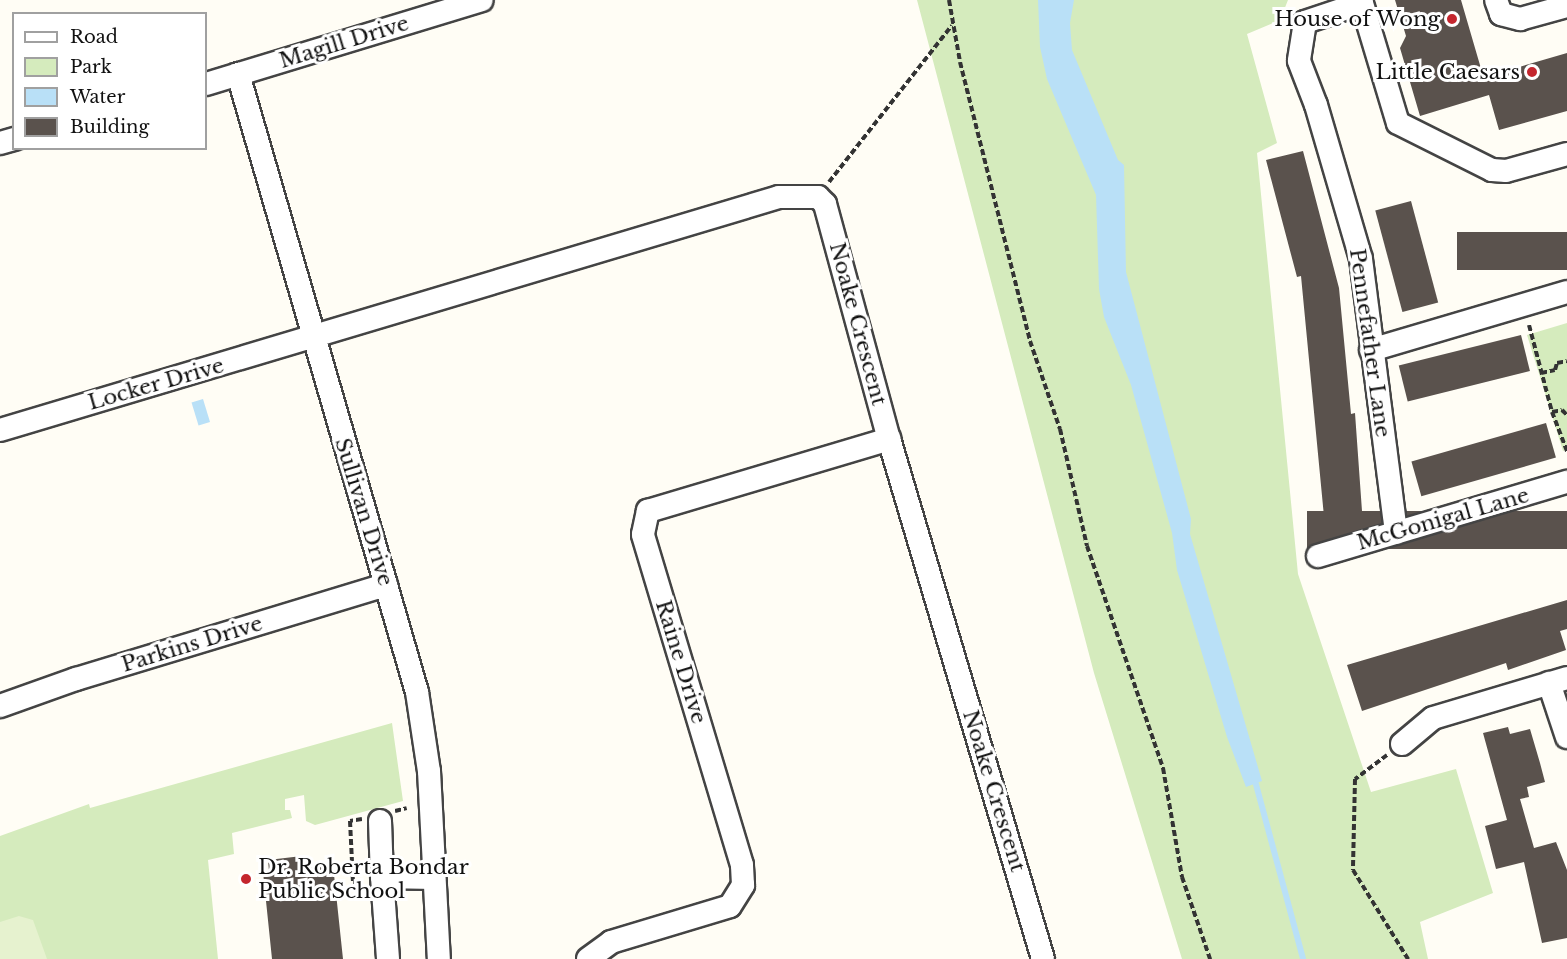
<!DOCTYPE html>
<html>
<head>
<meta charset="utf-8">
<style>
  body { margin:0 }
  #map { position:relative; width:1567px; height:959px; overflow:hidden; background:#fffdf5; font-family:"Libre Baskerville",serif }
  div>[style] { position:absolute }
  .green>* { inset:0; background:#d5ebbd }
  .pitch>* { inset:0; background:#e6f2cf }
  .water>* { inset:0; background:#b9e0f7; transform-origin:0 0 }
  .stream>* { height:6px; margin:-3px; padding:0 3px; transform-origin:3px; border-radius:3px; background:#b9e0f7 }
  .building>* { inset:0; background:#5a524d; transform-origin:0 0 }
  .path>* { height:4px; margin-top:-2px; transform-origin:0; background:repeating-linear-gradient(90deg,#333 0 6px,transparent 0 9px) }
  .roads { filter:drop-shadow(2px 0 #444) drop-shadow(-2px 0 #444) drop-shadow(0 2px #444) drop-shadow(0 -2px #444) }
  .minor>* { height:22px; margin:-11px; padding:0 11px; transform-origin:11px; border-radius:11px; background:#fff }
  .dots>* { width:16px; height:16px; translate:-50% -50%; box-sizing:border-box; border:3px solid #fff; border-radius:50% }
  span { translate:-50% -50%; white-space:nowrap; text-align:center; line-height:1.15; -webkit-text-stroke:6px #fff; paint-order:stroke }
  .poi-label { font-size:21px; color:#111 }
  .right { translate:-100% -50%; text-align:right }
  .left { translate:0 -50%; text-align:left }
  .street-label { font-size:21px; color:#111 }
  .legend { position:absolute; left:12px; top:12px; width:195px; height:138px; box-sizing:border-box; background:#fff; border:2px solid #a0a0a0; margin:0; padding:8px 10px; list-style:none; font-size:18px; color:#111 }
  .legend li { display:flex; align-items:center; gap:12px; height:30px }
  .legend b { width:30px; border:2px solid #a0a0a0 }
</style>
</head>
<body>
<div id="map">
  <div class="green">
    <div style="clip-path:polygon(917px 0,1288px 0,1280px 20px,1247px 34px,1277px 143px,1257px 153px,1298px 574px,1371px 792px,1456px 769px,1493px 893px,1420px 922px,1428px 959px,1182px 959px,1094px 673px)"></div>
    <div style="clip-path:polygon(1567px 323px,1567px 449px,1563px 451px,1527px 335px)"></div>
    <div style="clip-path:polygon(392px 723px,403px 801px,315px 825px,306px 821px,304px 795px,285px 799px,285px 810px,290px 810px,292px 818px,232px 833px,234px 854px,208px 860px,218px 959px,0 959px,0 836px,89px 804px,90px 808px)"></div>
  </div>
  <div class="pitch">
    <div style="clip-path:polygon(19px 916px,33px 920px,47px 959px,0 959px,0 922px)"></div>
  </div>
  <div class="water">
    <div style="clip-path:polygon(1038px 0,1074px 0,1070px 23px,1072px 50px,1118px 160px,1124px 165px,1126px 272px,1191px 519px,1190px 534px,1262px 781px,1246px 787px,1227px 737px,1177px 570px,1172px 533px,1131px 385px,1104px 317px,1099px 289px,1096px 195px,1047px 79px,1040px 47px)"></div>
    <div style="left:203px;top:399px;width:24px;height:12px;rotate:73deg"></div>
  </div>
  <div class="stream">
    <div style="left:1254px;top:777px;width:188px;rotate:74.9deg"></div>
  </div>
  <div class="building">
    <div style="clip-path:polygon(1395px 0,1461px 0,1482px 72px,1494px 68px,1495px 74px,1567px 53px,1567px 111px,1499px 130px,1489px 95px,1420px 116px,1400px 48px,1406px 36px)"></div>
    <div style="clip-path:polygon(1303px 151px,1339px 288px,1351px 414px,1355px 413px,1363px 525px,1325px 527px,1301px 276px,1297px 277px,1266px 160px)"></div>
    <div style="left:1411px;top:201px;width:105px;height:37px;rotate:75deg"></div>
    <div style="left:1567px;top:232px;width:38px;height:110px;rotate:90deg"></div>
    <div style="left:1521px;top:335px;width:37px;height:126px;rotate:76deg"></div>
    <div style="left:1546px;top:423px;width:36px;height:140px;rotate:74deg"></div>
    <div style="left:1567px;top:511px;width:38px;height:260px;rotate:90deg"></div>
    <div style="clip-path:polygon(1567px 600px,1567px 629px,1560px 631px,1566px 650px,1508px 670px,1506px 663px,1362px 711px,1347px 665px)"></div>
    <div style="clip-path:polygon(1508px 727px,1510px 734px,1530px 729px,1540px 763px,1545px 782px,1527px 787px,1529px 797px,1520px 799px,1534px 848px,1556px 842px,1567px 870px,1567px 938px,1542px 943px,1524px 862px,1496px 869px,1485px 826px,1507px 820px,1483px 733px)"></div>
    <div style="clip-path:polygon(302px 856px,304px 868px,333px 865px,343px 959px,272px 959px,263px 872px,269px 871px,268px 860px)"></div>
  </div>
  <div class="path">
    <div style="left:949px;top:0;width:63px;rotate:79.9deg"></div>
    <div style="left:960px;top:62px;width:288px;rotate:75.9deg"></div>
    <div style="left:1030px;top:341px;width:93px;rotate:71.2deg"></div>
    <div style="left:1060px;top:429px;width:120px;rotate:77deg"></div>
    <div style="left:1087px;top:546px;width:235px;rotate:71.1deg"></div>
    <div style="left:1163px;top:768px;width:111px;rotate:80.1deg"></div>
    <div style="left:1182px;top:877px;width:87px;rotate:71.1deg"></div>
    <div style="left:829px;top:182px;width:199px;rotate:-51.9deg"></div>
    <div style="left:1529px;top:325px;width:90px;rotate:75.2deg"></div>
    <div style="left:1552px;top:412px;width:42px;rotate:69deg"></div>
    <div style="left:1541px;top:373px;width:14px;rotate:-12deg"></div>
    <div style="left:1555px;top:370px;width:7px;rotate:-74deg"></div>
    <div style="left:1557px;top:363px;width:10px;rotate:-11deg"></div>
    <div style="left:1552px;top:412px;width:10px;rotate:-11deg"></div>
    <div style="left:1562px;top:410px;width:7px;rotate:45deg"></div>
    <div style="left:1387px;top:755px;width:40px;rotate:143deg"></div>
    <div style="left:1355px;top:779px;width:91px;rotate:91.3deg"></div>
    <div style="left:1353px;top:870px;width:105px;rotate:58.3deg"></div>
    <div style="left:395px;top:811px;width:12px;rotate:-14deg"></div>
    <div style="left:362px;top:819px;width:12px;rotate:171deg"></div>
    <div style="left:350px;top:821px;width:61px;rotate:87.2deg"></div>
    <div style="left:353px;top:882px;width:9px;rotate:6deg"></div>
  </div>
  <div class="roads">
    <div class="minor">
      <div style="left:1361px;top:0;width:128px;rotate:73.3deg"></div>
      <div style="left:1398px;top:123px;width:105px;rotate:26.6deg"></div>
      <div style="left:1492px;top:170px;width:14px;rotate:4deg"></div>
      <div style="left:1506px;top:171px;width:63px;rotate:-15.6deg"></div>
      <div style="left:1496px;top:0;width:15px;rotate:70deg"></div>
      <div style="left:1501px;top:14px;width:20px;rotate:15deg"></div>
      <div style="left:1520px;top:19px;width:49px;rotate:-15.5deg"></div>
      <div style="left:1362px;top:3px;width:60px;rotate:161.6deg"></div>
      <div style="left:1305px;top:22px;width:39px;rotate:99deg"></div>
      <div style="left:1299px;top:61px;width:47px;rotate:68.9deg"></div>
      <div style="left:1316px;top:105px;width:160px;rotate:73.7deg"></div>
      <div style="left:1361px;top:259px;width:276px;rotate:82.7deg"></div>
      <div style="left:238px;top:74px;width:643px;rotate:73.85deg"></div>
      <div style="left:417px;top:692px;width:80px;rotate:81.4deg"></div>
      <div style="left:429px;top:771px;width:188px;rotate:87deg"></div>
      <div style="left:206px;top:84px;width:288px;rotate:-16.9deg"></div>
      <div style="left:0;top:143px;width:15px;rotate:-16deg"></div>
      <div style="left:1371px;top:350px;width:204px;rotate:-16.5deg"></div>
      <div style="left:0;top:430px;width:813px;rotate:-16.65deg"></div>
      <div style="left:779px;top:197px;width:39px"></div>
      <div style="left:818px;top:197px;width:10px;rotate:45deg"></div>
      <div style="left:825px;top:204px;width:244px;rotate:74.8deg"></div>
      <div style="left:889px;top:439px;width:542px;rotate:73.5deg"></div>
      <div style="left:1318px;top:556px;width:260px;rotate:-16.6deg"></div>
      <div style="left:1549px;top:683px;width:57px;rotate:71.6deg"></div>
      <div style="left:0;top:706px;width:81px;rotate:-19.6deg"></div>
      <div style="left:76px;top:679px;width:324px;rotate:-16.9deg"></div>
      <div style="left:1402px;top:744px;width:40px;rotate:-40deg"></div>
      <div style="left:1433px;top:718px;width:140px;rotate:-16.6deg"></div>
      <div style="left:380px;top:821px;width:56px;rotate:88deg"></div>
      <div style="left:382px;top:877px;width:52px;rotate:1.1deg"></div>
      <div style="left:382px;top:877px;width:82px;rotate:85.8deg"></div>
      <div style="left:588px;top:959px;width:29px;rotate:-36deg"></div>
      <div style="left:611px;top:942px;width:124px;rotate:-16.8deg"></div>
      <div style="left:730px;top:906px;width:25px;rotate:-58deg"></div>
      <div style="left:743px;top:885px;width:20px;rotate:-93deg"></div>
      <div style="left:742px;top:865px;width:345px;rotate:-106.7deg"></div>
      <div style="left:643px;top:534px;width:24px;rotate:-78deg"></div>
      <div style="left:648px;top:511px;width:252px;rotate:-16.6deg"></div>
    </div>
  </div>
  <div class="dots">
    <div style="left:1452px;top:19px;background:#c4262e"></div>
    <div style="left:1532px;top:72px;background:#c4262e"></div>
    <div style="left:246px;top:879px;background:#c4262e"></div>
  </div>
  <div class="poi-label">
    <span class="right" style="left:1440px;top:19px">House of Wong</span>
    <span class="right" style="left:1520px;top:72px">Little Caesars</span>
    <span class="left" style="left:258px;top:879px">Dr. Roberta Bondar<br>Public School</span>
  </div>
  <div class="street-label">
    <span style="left:344px;top:42px;rotate:-17deg">Magill Drive</span>
    <span style="left:858px;top:324px;rotate:75deg">Noake Crescent</span>
    <span style="left:1370px;top:343px;rotate:82deg">Pennefather Lane</span>
    <span style="left:156px;top:384px;rotate:-16deg">Locker Drive</span>
    <span style="left:364px;top:512px;rotate:73deg">Sullivan Drive</span>
    <span style="left:1443px;top:519px;rotate:-16deg">McGonigal Lane</span>
    <span style="left:192px;top:644px;rotate:-17deg">Parkins Drive</span>
    <span style="left:681px;top:662px;rotate:73deg">Raine Drive</span>
    <span style="left:994px;top:791px;rotate:73deg">Noake Crescent</span>
  </div>
  <ul class="legend">
  <li><b style="height:8px;background:#fff"></b>Road</li>
  <li><b style="height:16px;background:#d5ebbd"></b>Park</li>
  <li><b style="height:16px;background:#b9e0f7"></b>Water</li>
  <li><b style="height:16px;background:#5a524d"></b>Building</li>
  </ul>
</div>
</body>
</html>
